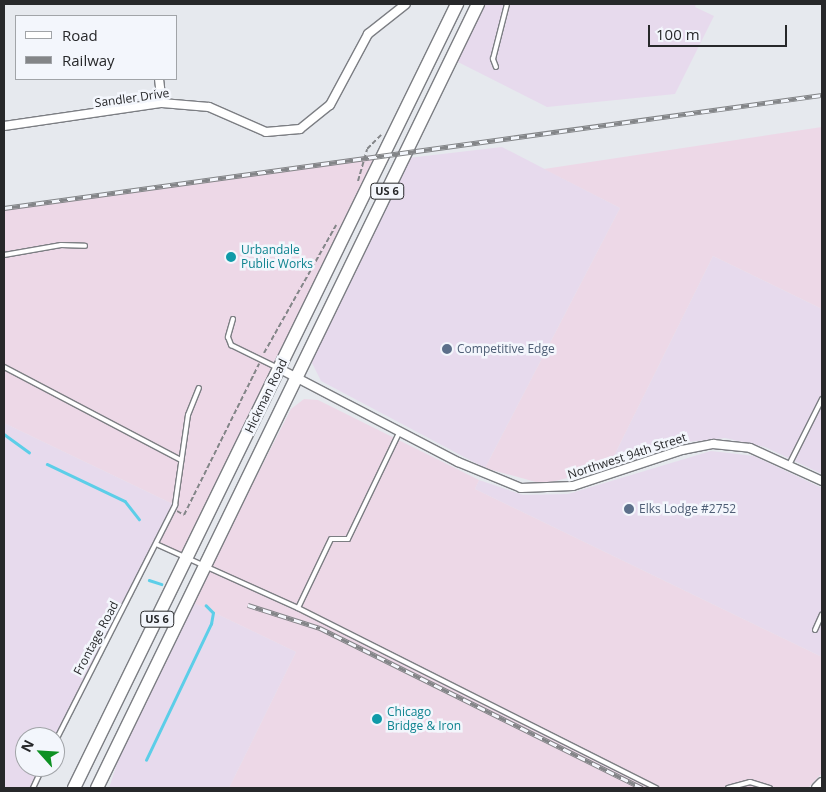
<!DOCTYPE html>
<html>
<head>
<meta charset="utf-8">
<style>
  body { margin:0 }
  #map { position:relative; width:826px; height:792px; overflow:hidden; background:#e6e9ee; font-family:"Open Sans",sans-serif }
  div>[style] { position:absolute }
  .commercial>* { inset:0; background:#e7daed }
  .industrial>* { inset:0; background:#edd8e7 }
  .stream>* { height:2.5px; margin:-1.25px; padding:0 1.25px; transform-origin:1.25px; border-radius:1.25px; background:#5ccee8 }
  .path>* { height:2px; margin-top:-1px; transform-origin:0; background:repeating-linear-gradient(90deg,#838588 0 5px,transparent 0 7.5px) }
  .roads { filter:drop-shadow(1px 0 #7c7e83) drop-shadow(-1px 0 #7c7e83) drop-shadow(0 1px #7c7e83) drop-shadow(0 -1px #7c7e83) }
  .service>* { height:4px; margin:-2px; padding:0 2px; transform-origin:2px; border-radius:2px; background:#fff }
  .minor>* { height:8px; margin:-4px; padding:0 4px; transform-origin:4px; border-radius:4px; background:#fff }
  .tertiary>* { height:10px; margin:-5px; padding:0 5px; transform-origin:5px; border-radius:5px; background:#fff }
  .primary>* { height:12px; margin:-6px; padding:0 6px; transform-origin:6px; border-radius:6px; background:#fff }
  .rail>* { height:4.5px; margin-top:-2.25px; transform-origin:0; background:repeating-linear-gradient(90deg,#f3f6fc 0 8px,#838588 0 16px); box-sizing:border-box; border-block:1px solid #838588 }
  .dots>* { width:14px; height:14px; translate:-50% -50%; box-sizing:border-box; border:2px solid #f3f6fc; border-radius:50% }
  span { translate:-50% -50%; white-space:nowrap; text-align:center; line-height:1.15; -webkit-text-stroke:5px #f3f6fc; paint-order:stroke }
  .shield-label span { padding:1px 4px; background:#f3f6fc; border:1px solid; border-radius:4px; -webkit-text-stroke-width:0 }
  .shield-label { font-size:11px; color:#27282a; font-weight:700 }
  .street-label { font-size:12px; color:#27282a }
  .culture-label { font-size:12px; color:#0d838f }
  .left { translate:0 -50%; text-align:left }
  .service-label { font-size:12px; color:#4e5e75 }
  .frame { position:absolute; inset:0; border:5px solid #27282a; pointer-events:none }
  .legend { position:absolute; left:15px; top:15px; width:162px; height:65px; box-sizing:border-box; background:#f3f6fc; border:1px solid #a1a4a8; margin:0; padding:6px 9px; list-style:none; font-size:15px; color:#27282a }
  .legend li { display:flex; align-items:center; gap:10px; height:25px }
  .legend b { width:25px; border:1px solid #a1a4a8 }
  .north { position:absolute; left:15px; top:727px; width:50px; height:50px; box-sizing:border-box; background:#f3f6fc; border:1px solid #a1a4a8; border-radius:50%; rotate:296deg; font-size:14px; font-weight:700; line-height:20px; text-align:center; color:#27282a }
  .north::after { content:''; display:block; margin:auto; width:18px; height:22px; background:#0d9123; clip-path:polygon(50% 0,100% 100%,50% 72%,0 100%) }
  .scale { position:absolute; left:648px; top:25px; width:139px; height:22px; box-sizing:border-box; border:2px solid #27282a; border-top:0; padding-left:6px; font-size:15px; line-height:18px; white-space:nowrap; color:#27282a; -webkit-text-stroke:4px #f3f6fc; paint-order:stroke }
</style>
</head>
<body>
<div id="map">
  <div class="commercial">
    <div style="clip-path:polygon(484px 4px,696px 4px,695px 7px,714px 16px,675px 94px,547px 107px,456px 61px)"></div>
    <div style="clip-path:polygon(502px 147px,620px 208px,485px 468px,321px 381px,311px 361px,408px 158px)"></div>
    <div style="clip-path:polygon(713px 256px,822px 309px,822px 474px,765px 447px,725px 438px,687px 442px,608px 468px)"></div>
    <div style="clip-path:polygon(4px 423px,175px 505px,55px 742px,55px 737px,25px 737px,25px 767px,43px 767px,33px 788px,4px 788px)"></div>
    <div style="clip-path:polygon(711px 451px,754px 456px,822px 488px,822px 657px,475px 489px,479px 480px,523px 495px,568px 494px)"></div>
    <div style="clip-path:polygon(192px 602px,296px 652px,229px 788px,109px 788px,122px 749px)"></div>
  </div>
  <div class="industrial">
    <div style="clip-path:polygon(822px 127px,822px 309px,713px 256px,608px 468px,543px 484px,485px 468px,620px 208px,544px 169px)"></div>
    <div style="clip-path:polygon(384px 154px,187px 557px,156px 544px,175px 505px,4px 423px,4px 208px)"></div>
    <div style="clip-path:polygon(304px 399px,318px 400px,479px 480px,475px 489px,822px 657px,822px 773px,808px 788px,229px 788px,296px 652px,192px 602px,291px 409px)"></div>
  </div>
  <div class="stream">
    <div style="left:4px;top:434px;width:31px;rotate:36deg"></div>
    <div style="left:47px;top:464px;width:86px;rotate:25.4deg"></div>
    <div style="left:125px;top:501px;width:23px;rotate:52deg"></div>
    <div style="left:149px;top:580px;width:13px;rotate:18deg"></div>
    <div style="left:146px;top:760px;width:151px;rotate:-64.5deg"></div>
    <div style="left:211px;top:624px;width:11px;rotate:-80deg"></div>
    <div style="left:213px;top:613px;width:10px;rotate:-135deg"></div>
  </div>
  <div class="path">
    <div style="left:358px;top:181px;width:33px;rotate:-74deg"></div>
    <div style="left:367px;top:149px;width:20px;rotate:-45deg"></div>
    <div style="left:264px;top:353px;width:147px;rotate:-60.6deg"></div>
    <div style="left:177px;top:511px;width:8px;rotate:30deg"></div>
    <div style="left:184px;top:515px;width:169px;rotate:-63.6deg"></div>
  </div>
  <div class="roads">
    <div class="service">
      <div style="left:496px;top:67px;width:9px;rotate:-111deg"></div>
      <div style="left:493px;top:59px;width:57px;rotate:-75.7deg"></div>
      <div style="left:4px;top:255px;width:58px;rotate:-10deg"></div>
      <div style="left:61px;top:245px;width:24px;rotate:2deg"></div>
      <div style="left:233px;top:319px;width:19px;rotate:106deg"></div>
      <div style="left:228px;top:337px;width:9px;rotate:69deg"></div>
      <div style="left:231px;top:345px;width:52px;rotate:26.1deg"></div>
      <div style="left:4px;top:367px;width:200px;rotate:27.7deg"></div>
      <div style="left:789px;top:465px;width:74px;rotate:-63.4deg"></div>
      <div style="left:156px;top:544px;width:156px;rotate:24.3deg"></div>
      <div style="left:298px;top:608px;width:76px;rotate:-64.4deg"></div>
      <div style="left:331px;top:539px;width:17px"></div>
      <div style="left:348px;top:539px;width:118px;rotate:-64.3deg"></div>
      <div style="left:298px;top:608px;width:401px;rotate:26.7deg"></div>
      <div style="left:815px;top:630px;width:17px;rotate:-66deg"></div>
      <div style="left:55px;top:742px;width:266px;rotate:-63.1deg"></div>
      <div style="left:175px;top:505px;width:91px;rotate:-81.8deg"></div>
      <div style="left:188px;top:415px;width:29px;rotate:-68deg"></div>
      <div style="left:33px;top:788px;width:23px;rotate:-65deg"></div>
      <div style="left:728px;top:788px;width:23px;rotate:-15deg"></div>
      <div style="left:750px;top:782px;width:21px;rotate:17deg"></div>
    </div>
    <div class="minor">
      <div style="left:159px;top:79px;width:24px;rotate:83deg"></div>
      <div style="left:4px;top:126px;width:160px;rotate:-8.3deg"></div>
      <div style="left:162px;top:103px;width:47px;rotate:4.9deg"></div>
      <div style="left:209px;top:107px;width:62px;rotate:23.7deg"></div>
      <div style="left:266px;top:132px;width:34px;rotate:-5deg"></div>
      <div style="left:300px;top:129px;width:38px;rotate:-39deg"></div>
      <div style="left:330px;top:105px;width:81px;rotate:-61.8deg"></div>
      <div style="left:368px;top:34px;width:48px;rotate:-38.3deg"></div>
      <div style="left:280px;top:369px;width:201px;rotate:27.6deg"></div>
      <div style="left:458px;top:462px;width:68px;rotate:22.4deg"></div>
      <div style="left:521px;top:488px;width:52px;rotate:-2.2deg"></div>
      <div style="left:573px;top:486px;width:115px;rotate:-18.3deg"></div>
      <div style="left:682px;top:450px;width:32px;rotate:-11deg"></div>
      <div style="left:713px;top:444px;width:37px;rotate:6deg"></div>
      <div style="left:750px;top:448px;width:79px;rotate:24.6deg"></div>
    </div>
    <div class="tertiary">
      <div style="left:817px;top:788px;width:7px;rotate:-45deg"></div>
    </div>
    <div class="primary">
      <div style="left:74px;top:788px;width:873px;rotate:-63.96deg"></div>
      <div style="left:97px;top:788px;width:872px;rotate:-64.08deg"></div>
    </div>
  </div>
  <div class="rail">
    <div style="left:4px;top:208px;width:826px;rotate:-7.87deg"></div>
    <div style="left:248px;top:605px;width:76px;rotate:17.7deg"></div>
    <div style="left:320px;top:628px;width:360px;rotate:26.4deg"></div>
  </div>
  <div class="dots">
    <div style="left:231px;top:257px;background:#0f9aa8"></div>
    <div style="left:447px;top:349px;background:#5c6f8a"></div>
    <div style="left:629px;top:509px;background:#5c6f8a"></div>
    <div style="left:377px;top:719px;background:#0f9aa8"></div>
  </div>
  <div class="shield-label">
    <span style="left:387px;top:191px">US 6</span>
    <span style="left:157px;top:619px">US 6</span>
  </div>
  <div class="street-label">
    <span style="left:132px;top:98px;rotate:-8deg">Sandler Drive</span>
    <span style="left:266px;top:396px;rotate:-64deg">Hickman Road</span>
    <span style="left:627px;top:456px;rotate:-18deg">Northwest 94th Street</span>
    <span style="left:96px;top:638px;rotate:-62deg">Frontage Road</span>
  </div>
  <div class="culture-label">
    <span class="left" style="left:241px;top:257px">Urbandale<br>Public Works</span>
    <span class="left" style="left:387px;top:719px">Chicago<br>Bridge &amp; Iron</span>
  </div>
  <div class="service-label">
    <span class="left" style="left:457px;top:349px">Competitive Edge</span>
    <span class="left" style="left:639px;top:509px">Elks Lodge #2752</span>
  </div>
  <div class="frame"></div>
  <ul class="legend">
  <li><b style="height:6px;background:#fff"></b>Road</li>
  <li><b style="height:6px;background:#838588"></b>Railway</li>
  </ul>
  <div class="north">N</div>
  <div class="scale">100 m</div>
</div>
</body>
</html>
